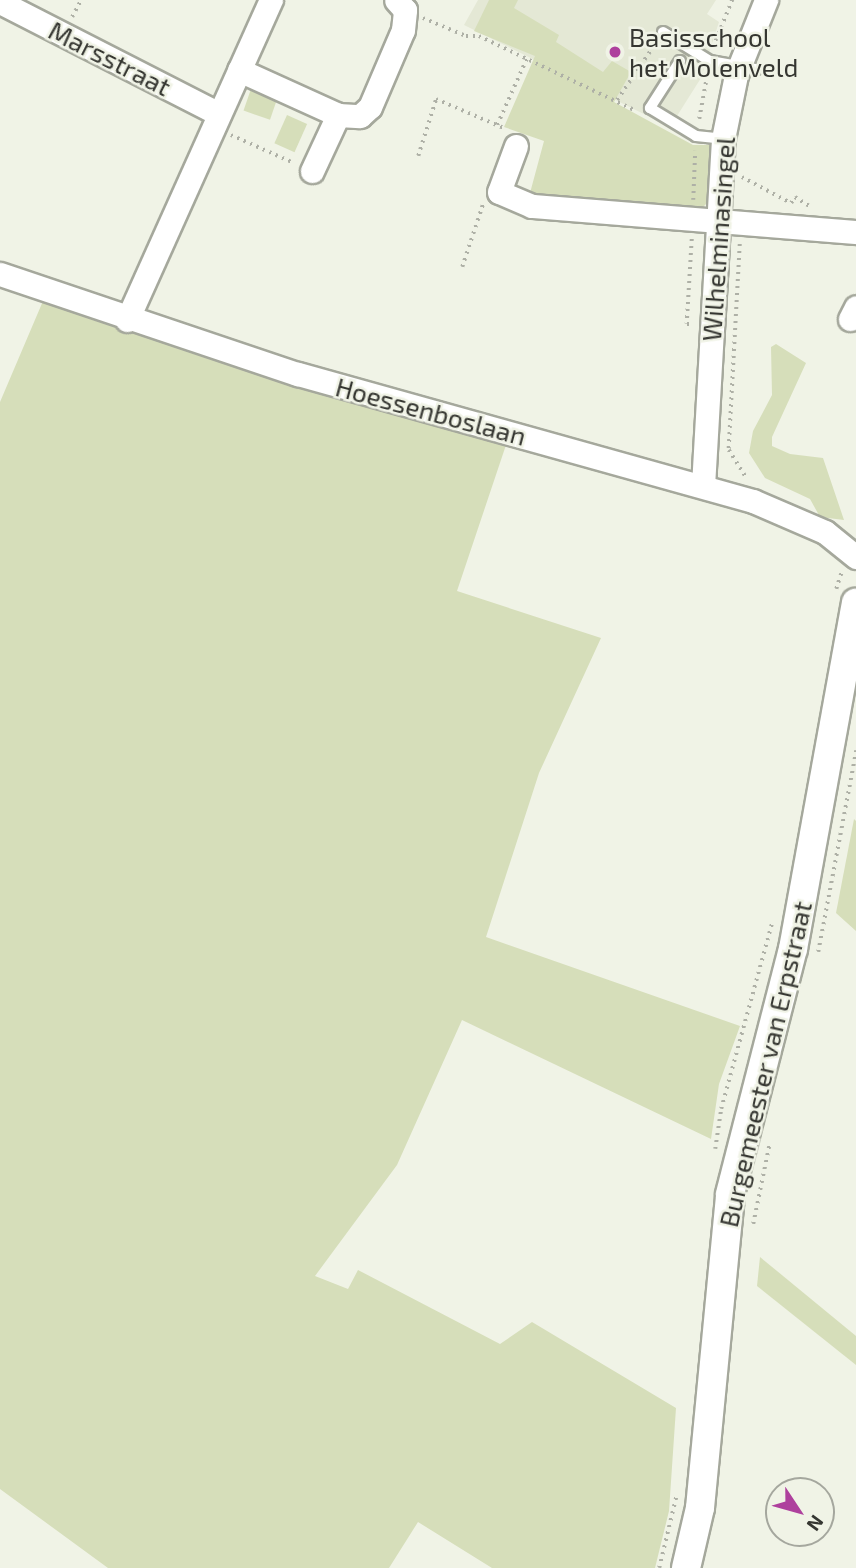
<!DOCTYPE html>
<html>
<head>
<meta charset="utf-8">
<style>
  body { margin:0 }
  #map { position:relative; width:856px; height:1568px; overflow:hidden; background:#f0f3e6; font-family:"Exo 2",sans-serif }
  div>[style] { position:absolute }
  .built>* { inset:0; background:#e4e8d5 }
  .green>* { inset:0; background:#d6deba; transform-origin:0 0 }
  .path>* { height:3.5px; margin-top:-1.75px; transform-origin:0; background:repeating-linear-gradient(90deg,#aeb0a6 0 2px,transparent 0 7px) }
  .roads { filter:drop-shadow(2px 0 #a5a89c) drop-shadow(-2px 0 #a5a89c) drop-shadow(0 2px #a5a89c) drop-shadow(0 -2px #a5a89c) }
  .service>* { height:10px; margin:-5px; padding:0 5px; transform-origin:5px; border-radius:5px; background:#fff }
  .minor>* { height:23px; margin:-11.5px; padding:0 11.5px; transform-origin:11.5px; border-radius:11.5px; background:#fff }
  .tertiary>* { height:28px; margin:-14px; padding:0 14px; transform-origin:14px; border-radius:14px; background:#fff }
  .dots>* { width:19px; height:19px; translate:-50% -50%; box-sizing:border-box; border:4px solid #f0f3e6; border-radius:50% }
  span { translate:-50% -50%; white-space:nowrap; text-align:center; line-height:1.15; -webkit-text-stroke:5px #f0f3e6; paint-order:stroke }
  .poi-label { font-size:26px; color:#353631 }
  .left { translate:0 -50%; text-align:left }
  .street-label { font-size:26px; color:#353631 }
  .north { position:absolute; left:765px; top:1477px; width:70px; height:70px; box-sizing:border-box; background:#f0f3e6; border:2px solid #a5a79e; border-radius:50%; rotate:126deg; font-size:19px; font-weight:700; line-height:28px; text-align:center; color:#353631 }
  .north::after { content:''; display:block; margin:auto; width:24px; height:32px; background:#ae409d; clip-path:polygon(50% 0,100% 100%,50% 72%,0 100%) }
</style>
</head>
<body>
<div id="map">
  <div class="built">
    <div style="clip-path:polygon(478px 0,716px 0,707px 14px,719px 22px,701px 78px,670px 127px,464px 25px)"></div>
  </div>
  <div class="green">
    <div style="clip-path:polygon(489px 0,518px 0,514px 8px,559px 35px,556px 42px,603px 72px,612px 61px,631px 72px,614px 102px,693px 145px,712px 145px,710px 200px,699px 211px,530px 193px,544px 141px,504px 127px,535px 56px,474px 31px)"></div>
    <div style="left:252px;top:86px;width:28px;height:26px;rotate:19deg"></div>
    <div style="left:287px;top:115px;width:22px;height:31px;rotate:24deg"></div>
    <div style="clip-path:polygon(43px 301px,330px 395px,506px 445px,457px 591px,601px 638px,539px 773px,486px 937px,740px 1026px,719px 1084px,711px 1139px,462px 1020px,397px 1165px,315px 1276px,348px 1289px,358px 1270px,500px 1344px,532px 1322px,676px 1408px,669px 1511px,655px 1568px,492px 1568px,418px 1522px,389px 1568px,108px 1568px,0 1489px,0 402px)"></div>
    <div style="clip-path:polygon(776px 344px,806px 363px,772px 437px,772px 446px,790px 454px,823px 458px,844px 520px,820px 517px,810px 499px,765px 478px,749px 453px,753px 431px,772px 395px,771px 347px)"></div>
    <div style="clip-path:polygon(854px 819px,856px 821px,856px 931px,836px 913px)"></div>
    <div style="clip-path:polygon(760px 1257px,856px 1336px,856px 1365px,757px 1286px)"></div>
  </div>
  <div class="path">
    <div style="left:72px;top:17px;width:19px;rotate:-62deg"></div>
    <div style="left:423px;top:18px;width:47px;rotate:22.7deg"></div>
    <div style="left:466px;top:36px;width:13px"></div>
    <div style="left:479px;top:36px;width:174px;rotate:25.5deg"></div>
    <div style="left:713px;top:47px;width:51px;rotate:-68deg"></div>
    <div style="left:617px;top:100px;width:68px;rotate:-55.8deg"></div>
    <div style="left:699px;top:119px;width:45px;rotate:-79.7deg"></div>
    <div style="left:497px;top:125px;width:73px;rotate:-65.9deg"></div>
    <div style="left:231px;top:135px;width:69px;rotate:24deg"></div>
    <div style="left:418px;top:156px;width:60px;rotate:-72.5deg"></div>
    <div style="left:436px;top:99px;width:76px;rotate:23.2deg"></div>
    <div style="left:742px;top:177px;width:55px;rotate:28deg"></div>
    <div style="left:791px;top:203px;width:7px;rotate:-56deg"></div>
    <div style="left:795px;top:197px;width:19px;rotate:32deg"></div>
    <div style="left:693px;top:200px;width:49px;rotate:-87.7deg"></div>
    <div style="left:692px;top:239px;width:85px;rotate:93.4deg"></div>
    <div style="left:687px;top:324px;width:6px"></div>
    <div style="left:740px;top:244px;width:206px;rotate:93.1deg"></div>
    <div style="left:729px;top:450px;width:31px;rotate:58deg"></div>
    <div style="left:462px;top:267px;width:66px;rotate:-71.6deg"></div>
    <div style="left:836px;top:589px;width:20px;rotate:-72deg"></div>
    <div style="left:818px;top:952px;width:205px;rotate:-79.3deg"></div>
    <div style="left:715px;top:1149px;width:40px;rotate:-81.5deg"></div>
    <div style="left:721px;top:1109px;width:194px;rotate:-74.7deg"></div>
    <div style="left:753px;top:1224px;width:80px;rotate:-78.4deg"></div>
    <div style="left:659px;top:1568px;width:73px;rotate:-76.5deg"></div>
  </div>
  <div class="roads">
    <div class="service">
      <div style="left:663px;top:32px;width:55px;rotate:31.7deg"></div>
      <div style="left:710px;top:61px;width:47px;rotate:9.9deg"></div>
      <div style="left:680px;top:61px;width:56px;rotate:122.6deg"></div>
      <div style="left:650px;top:108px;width:54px;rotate:31.3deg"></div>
      <div style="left:696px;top:136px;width:27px;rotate:6deg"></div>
    </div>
    <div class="minor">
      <div style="left:0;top:2px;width:246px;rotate:27.1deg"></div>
      <div style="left:239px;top:70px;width:109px;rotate:24.4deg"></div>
      <div style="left:338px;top:115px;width:22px;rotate:3deg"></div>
      <div style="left:360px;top:116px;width:13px;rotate:-42deg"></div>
      <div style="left:370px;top:107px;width:84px;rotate:-66.8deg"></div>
      <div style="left:403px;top:30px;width:20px;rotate:-84deg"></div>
      <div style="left:405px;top:10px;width:13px;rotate:-132deg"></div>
      <div style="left:516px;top:146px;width:49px;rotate:110.3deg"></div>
      <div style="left:499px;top:192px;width:36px;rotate:23deg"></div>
      <div style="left:532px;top:206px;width:325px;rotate:4.6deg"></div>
      <div style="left:312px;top:171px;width:62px;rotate:-65.1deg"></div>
      <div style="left:0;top:274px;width:314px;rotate:18.6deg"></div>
      <div style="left:298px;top:374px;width:472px;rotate:15.6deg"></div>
      <div style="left:753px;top:501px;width:78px;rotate:23.3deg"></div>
      <div style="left:825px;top:532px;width:40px;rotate:39deg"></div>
      <div style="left:850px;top:319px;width:13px;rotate:-63deg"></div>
      <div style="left:127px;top:320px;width:351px;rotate:-65.8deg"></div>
      <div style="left:703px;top:486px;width:348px;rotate:-86.7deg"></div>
      <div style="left:723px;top:139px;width:65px;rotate:-78.5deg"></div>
      <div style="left:736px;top:75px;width:81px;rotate:-68.2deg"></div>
    </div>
    <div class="tertiary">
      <div style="left:686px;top:1568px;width:62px;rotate:-76.9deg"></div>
      <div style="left:700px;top:1508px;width:315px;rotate:-84.5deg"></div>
      <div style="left:730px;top:1194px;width:253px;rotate:-75.6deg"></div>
      <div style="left:793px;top:949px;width:352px;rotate:-79.7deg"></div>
    </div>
  </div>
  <div class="dots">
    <div style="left:615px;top:52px;background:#ae409d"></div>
  </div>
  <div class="poi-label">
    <span class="left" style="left:629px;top:52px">Basisschool<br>het Molenveld</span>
  </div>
  <div class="street-label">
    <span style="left:110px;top:58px;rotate:27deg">Marsstraat</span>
    <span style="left:718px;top:239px;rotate:-86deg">Wilhelminasingel</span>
    <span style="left:431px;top:411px;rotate:15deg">Hoessenboslaan</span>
    <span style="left:765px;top:1064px;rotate:-77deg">Burgemeester van Erpstraat</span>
  </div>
  <div class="north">N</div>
</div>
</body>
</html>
